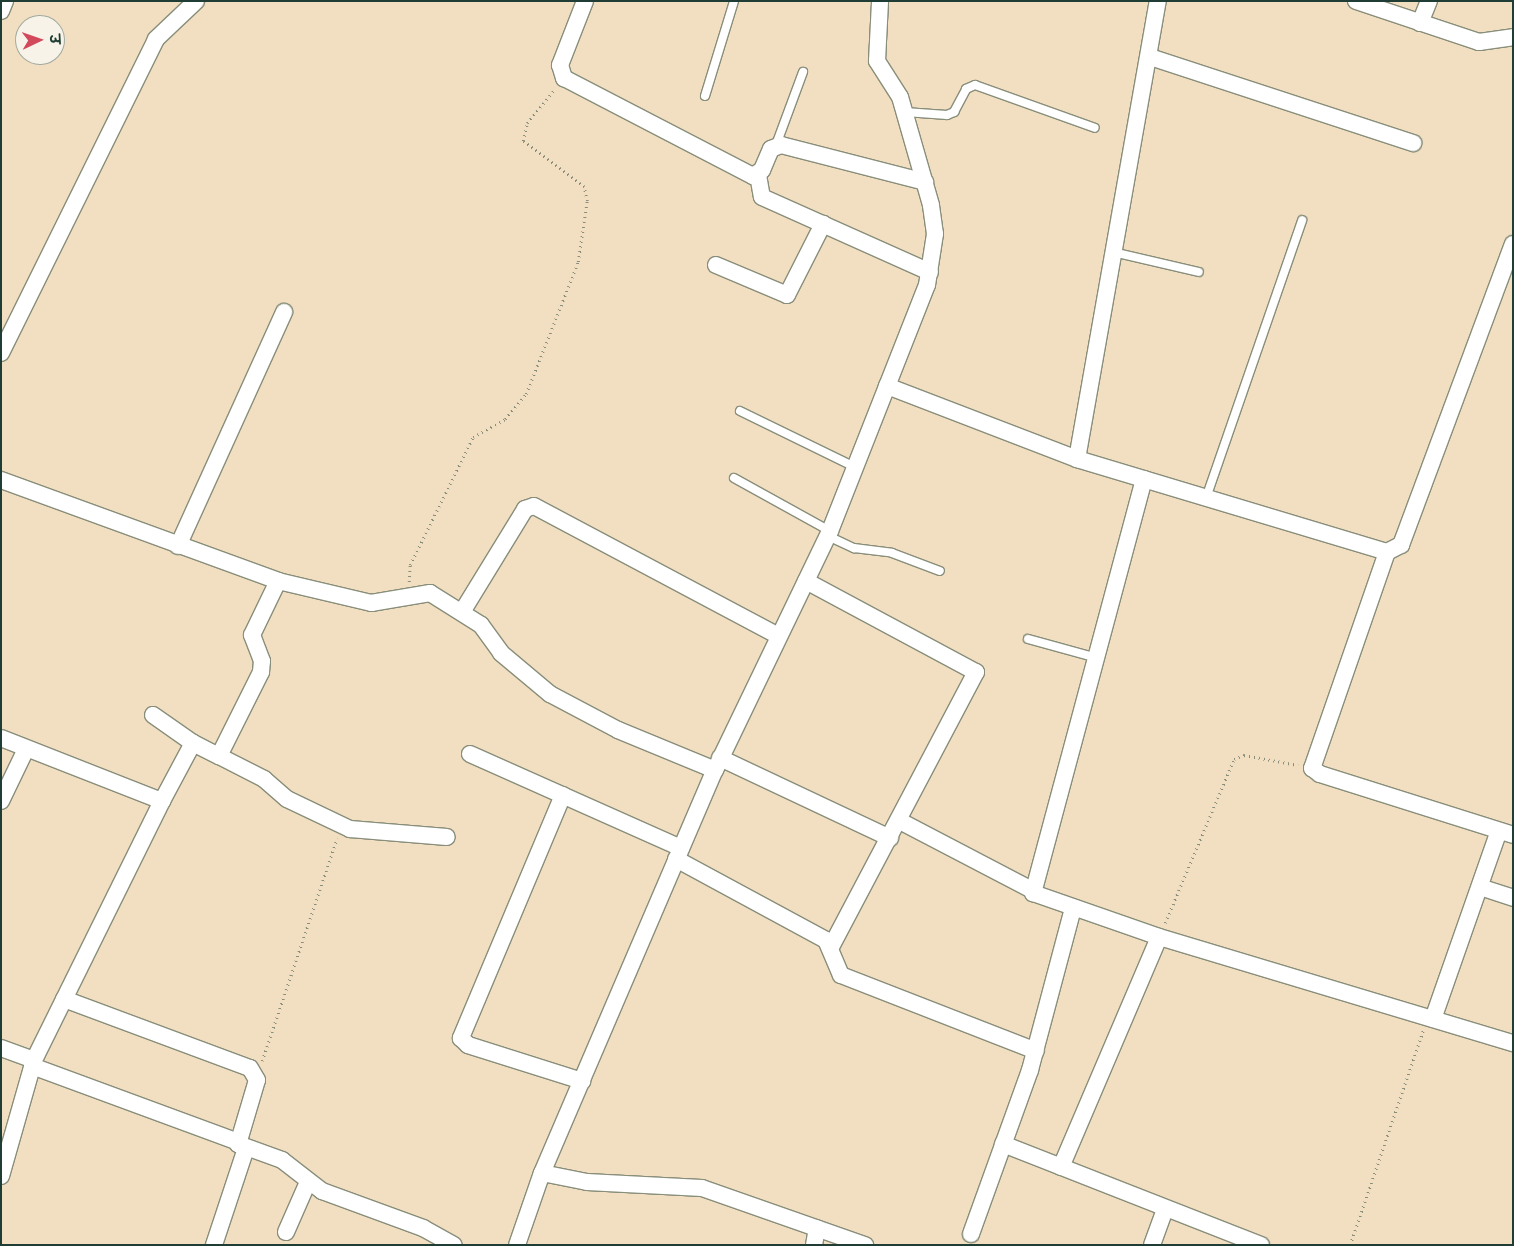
<!DOCTYPE html>
<html>
<head>
<meta charset="utf-8">
<style>
  body { margin:0 }
  #map { position:relative; width:1514px; height:1246px; overflow:hidden; background:#f2dfc1; font-family:Pangolin,"Playpen Sans Deva",sans-serif }
  div>[style] { position:absolute }
  .path>* { height:2.5px; margin-top:-1.25px; transform-origin:0; background:repeating-linear-gradient(90deg,#888e7a 0 1px,transparent 0 5px) }
  .roads { filter:drop-shadow(1px 0 #888e7a) drop-shadow(-1px 0 #888e7a) drop-shadow(0 1px #888e7a) drop-shadow(0 -1px #888e7a) }
  .service>* { height:8px; margin:-4px; padding:0 4px; transform-origin:4px; border-radius:4px; background:#fff }
  .minor>* { height:16px; margin:-8px; padding:0 8px; transform-origin:8px; border-radius:8px; background:#fff }
  span { translate:-50% -50%; white-space:nowrap; text-align:center; line-height:1.15; -webkit-text-stroke:5px #f7f3e8; paint-order:stroke }
  .frame { position:absolute; inset:0; border:2px solid #1f3d34; pointer-events:none }
  .north { position:absolute; left:15px; top:15px; width:50px; height:50px; box-sizing:border-box; background:#f7f3e8; border:1px solid #a1aaa0; border-radius:50%; rotate:87deg; font-size:14px; font-weight:700; line-height:20px; text-align:center; color:#1f3d34 }
  .north::after { content:''; display:block; margin:auto; width:18px; height:22px; background:#d1495b; clip-path:polygon(50% 0,100% 100%,50% 72%,0 100%) }
</style>
</head>
<body>
<div id="map">
  <div class="path">
    <div style="left:409px;top:582px;width:17px;rotate:-87deg"></div>
    <div style="left:410px;top:565px;width:143px;rotate:-63.8deg"></div>
    <div style="left:473px;top:437px;width:37px;rotate:-29deg"></div>
    <div style="left:505px;top:419px;width:33px;rotate:-50deg"></div>
    <div style="left:526px;top:394px;width:142px;rotate:-68.5deg"></div>
    <div style="left:578px;top:262px;width:62px;rotate:-81.6deg"></div>
    <div style="left:587px;top:201px;width:14px;rotate:-102deg"></div>
    <div style="left:584px;top:187px;width:76px;rotate:-143deg"></div>
    <div style="left:523px;top:141px;width:18px;rotate:-77deg"></div>
    <div style="left:527px;top:123px;width:45px;rotate:-50.4deg"></div>
    <div style="left:1165px;top:923px;width:178px;rotate:-67.2deg"></div>
    <div style="left:1234px;top:759px;width:11px;rotate:-22deg"></div>
    <div style="left:1244px;top:755px;width:55px;rotate:10.5deg"></div>
    <div style="left:262px;top:1061px;width:235px;rotate:-71.4deg"></div>
    <div style="left:1350px;top:1245px;width:227px;rotate:-71.2deg"></div>
  </div>
  <div class="roads">
    <div class="service">
      <div style="left:705px;top:96px;width:99px;rotate:-73deg"></div>
      <div style="left:905px;top:112px;width:42px;rotate:4.1deg"></div>
      <div style="left:947px;top:115px;width:8px;rotate:-23deg"></div>
      <div style="left:954px;top:112px;width:26px;rotate:-62deg"></div>
      <div style="left:966px;top:89px;width:10px;rotate:-24deg"></div>
      <div style="left:975px;top:85px;width:127px;rotate:19.7deg"></div>
      <div style="left:776px;top:145px;width:78px;rotate:-69.7deg"></div>
      <div style="left:1113px;top:252px;width:88px;rotate:13.1deg"></div>
      <div style="left:740px;top:411px;width:128px;rotate:26deg"></div>
      <div style="left:734px;top:478px;width:110px;rotate:28.9deg"></div>
      <div style="left:1206px;top:498px;width:294px;rotate:-70.9deg"></div>
      <div style="left:828px;top:536px;width:29px;rotate:25deg"></div>
      <div style="left:854px;top:548px;width:38px;rotate:7deg"></div>
      <div style="left:892px;top:553px;width:51px;rotate:20.6deg"></div>
      <div style="left:1028px;top:639px;width:72px;rotate:15.4deg"></div>
    </div>
    <div class="minor">
      <div style="left:585px;top:1px;width:69px;rotate:111.3deg"></div>
      <div style="left:560px;top:65px;width:14px;rotate:73deg"></div>
      <div style="left:564px;top:78px;width:213px;rotate:27.4deg"></div>
      <div style="left:753px;top:176px;width:11px;rotate:-34deg"></div>
      <div style="left:762px;top:170px;width:23px;rotate:-67deg"></div>
      <div style="left:771px;top:149px;width:11px;rotate:-22deg"></div>
      <div style="left:781px;top:145px;width:149px;rotate:14.4deg"></div>
      <div style="left:1356px;top:1px;width:130px;rotate:18.4deg"></div>
      <div style="left:1479px;top:42px;width:34px;rotate:-8deg"></div>
      <div style="left:1px;top:11px;width:11px;rotate:-68deg"></div>
      <div style="left:1420px;top:23px;width:24px;rotate:-68deg"></div>
      <div style="left:1150px;top:57px;width:277px;rotate:18.1deg"></div>
      <div style="left:758px;top:175px;width:22px;rotate:80deg"></div>
      <div style="left:762px;top:197px;width:184px;rotate:24.1deg"></div>
      <div style="left:716px;top:265px;width:77px;rotate:22.9deg"></div>
      <div style="left:787px;top:295px;width:80px;rotate:-63.1deg"></div>
      <div style="left:1px;top:353px;width:350px;rotate:-63.7deg"></div>
      <div style="left:156px;top:39px;width:55px;rotate:-43.5deg"></div>
      <div style="left:887px;top:386px;width:204px;rotate:21deg"></div>
      <div style="left:1077px;top:459px;width:324px;rotate:16.7deg"></div>
      <div style="left:1387px;top:552px;width:16px;rotate:-27deg"></div>
      <div style="left:1401px;top:545px;width:321px;rotate:-69.6deg"></div>
      <div style="left:1077px;top:459px;width:465px;rotate:-80deg"></div>
      <div style="left:1144px;top:479px;width:429px;rotate:105deg"></div>
      <div style="left:1033px;top:893px;width:133px;rotate:19.2deg"></div>
      <div style="left:1159px;top:937px;width:370px;rotate:16.7deg"></div>
      <div style="left:1px;top:480px;width:295px;rotate:20deg"></div>
      <div style="left:278px;top:581px;width:96px;rotate:13.3deg"></div>
      <div style="left:371px;top:603px;width:60px;rotate:-9.6deg"></div>
      <div style="left:430px;top:593px;width:60px;rotate:32.1deg"></div>
      <div style="left:481px;top:625px;width:34px;rotate:54deg"></div>
      <div style="left:501px;top:653px;width:64px;rotate:39.9deg"></div>
      <div style="left:550px;top:694px;width:77px;rotate:27.9deg"></div>
      <div style="left:618px;top:730px;width:105px;rotate:22.4deg"></div>
      <div style="left:178px;top:546px;width:257px;rotate:-65.6deg"></div>
      <div style="left:1387px;top:552px;width:229px;rotate:109.1deg"></div>
      <div style="left:1312px;top:768px;width:10px;rotate:37deg"></div>
      <div style="left:1320px;top:774px;width:202px;rotate:17.5deg"></div>
      <div style="left:806px;top:581px;width:193px;rotate:28.2deg"></div>
      <div style="left:976px;top:672px;width:309px;rotate:117.8deg"></div>
      <div style="left:462px;top:612px;width:121px;rotate:-58.5deg"></div>
      <div style="left:525px;top:509px;width:9px;rotate:-18deg"></div>
      <div style="left:534px;top:506px;width:277px;rotate:28deg"></div>
      <div style="left:153px;top:715px;width:49px;rotate:35deg"></div>
      <div style="left:1px;top:738px;width:173px;rotate:21.4deg"></div>
      <div style="left:470px;top:754px;width:231px;rotate:24deg"></div>
      <div style="left:219px;top:756px;width:51px;rotate:27.1deg"></div>
      <div style="left:264px;top:779px;width:30px;rotate:41deg"></div>
      <div style="left:287px;top:799px;width:70px;rotate:25.5deg"></div>
      <div style="left:350px;top:829px;width:97px;rotate:4.7deg"></div>
      <div style="left:720px;top:758px;width:188px;rotate:25.2deg"></div>
      <div style="left:563px;top:795px;width:264px;rotate:112.8deg"></div>
      <div style="left:461px;top:1038px;width:10px;rotate:45deg"></div>
      <div style="left:468px;top:1045px;width:120px;rotate:17.5deg"></div>
      <div style="left:1px;top:801px;width:58px;rotate:-64.3deg"></div>
      <div style="left:900px;top:821px;width:149px;rotate:27.6deg"></div>
      <div style="left:676px;top:859px;width:170px;rotate:28.4deg"></div>
      <div style="left:826px;top:940px;width:38px;rotate:67deg"></div>
      <div style="left:841px;top:975px;width:209px;rotate:21.3deg"></div>
      <div style="left:1483px;top:888px;width:32px;rotate:18deg"></div>
      <div style="left:64px;top:999px;width:198px;rotate:20.4deg"></div>
      <div style="left:250px;top:1068px;width:14px;rotate:60deg"></div>
      <div style="left:257px;top:1080px;width:67px;rotate:106.5deg"></div>
      <div style="left:238px;top:1144px;width:47px;rotate:20deg"></div>
      <div style="left:282px;top:1160px;width:51px;rotate:37.8deg"></div>
      <div style="left:322px;top:1191px;width:108px;rotate:20.1deg"></div>
      <div style="left:423px;top:1228px;width:35px;rotate:29deg"></div>
      <div style="left:1433px;top:1019px;width:199px;rotate:-70.7deg"></div>
      <div style="left:1px;top:1048px;width:35px;rotate:20deg"></div>
      <div style="left:32px;top:1066px;width:217px;rotate:20.2deg"></div>
      <div style="left:1003px;top:1144px;width:277px;rotate:21.4deg"></div>
      <div style="left:1061px;top:1167px;width:250px;rotate:-66.9deg"></div>
      <div style="left:542px;top:1173px;width:46px;rotate:11.3deg"></div>
      <div style="left:587px;top:1182px;width:115px;rotate:3deg"></div>
      <div style="left:702px;top:1188px;width:173px;rotate:19.3deg"></div>
      <div style="left:1px;top:1176px;width:121px;rotate:-74.1deg"></div>
      <div style="left:34px;top:1060px;width:289px;rotate:-63.7deg"></div>
      <div style="left:162px;top:801px;width:66px;rotate:-61.9deg"></div>
      <div style="left:193px;top:743px;width:29px;rotate:27deg"></div>
      <div style="left:219px;top:756px;width:94px;rotate:-63.4deg"></div>
      <div style="left:261px;top:672px;width:11px;rotate:-85deg"></div>
      <div style="left:262px;top:661px;width:28px;rotate:-111deg"></div>
      <div style="left:252px;top:635px;width:60px;rotate:-64.3deg"></div>
      <div style="left:286px;top:1232px;width:55px;rotate:-66.3deg"></div>
      <div style="left:971px;top:1234px;width:174px;rotate:-70.2deg"></div>
      <div style="left:1030px;top:1070px;width:168px;rotate:-75.1deg"></div>
      <div style="left:214px;top:1245px;width:102px;rotate:-71.7deg"></div>
      <div style="left:517px;top:1245px;width:76px;rotate:-70.9deg"></div>
      <div style="left:542px;top:1173px;width:439px;rotate:-66.8deg"></div>
      <div style="left:715px;top:770px;width:265px;rotate:-64.3deg"></div>
      <div style="left:830px;top:531px;width:264px;rotate:-68.5deg"></div>
      <div style="left:927px;top:285px;width:52px;rotate:-81.1deg"></div>
      <div style="left:935px;top:234px;width:29px;rotate:-98deg"></div>
      <div style="left:931px;top:205px;width:112px;rotate:-106deg"></div>
      <div style="left:900px;top:97px;width:43px;rotate:-122.6deg"></div>
      <div style="left:877px;top:61px;width:60px;rotate:-87.1deg"></div>
      <div style="left:814px;top:1245px;width:17px;rotate:-80deg"></div>
      <div style="left:1152px;top:1245px;width:38px;rotate:-70deg"></div>
    </div>
  </div>
  <div class="frame"></div>
  <div class="north">उ</div>
</div>
</body>
</html>
